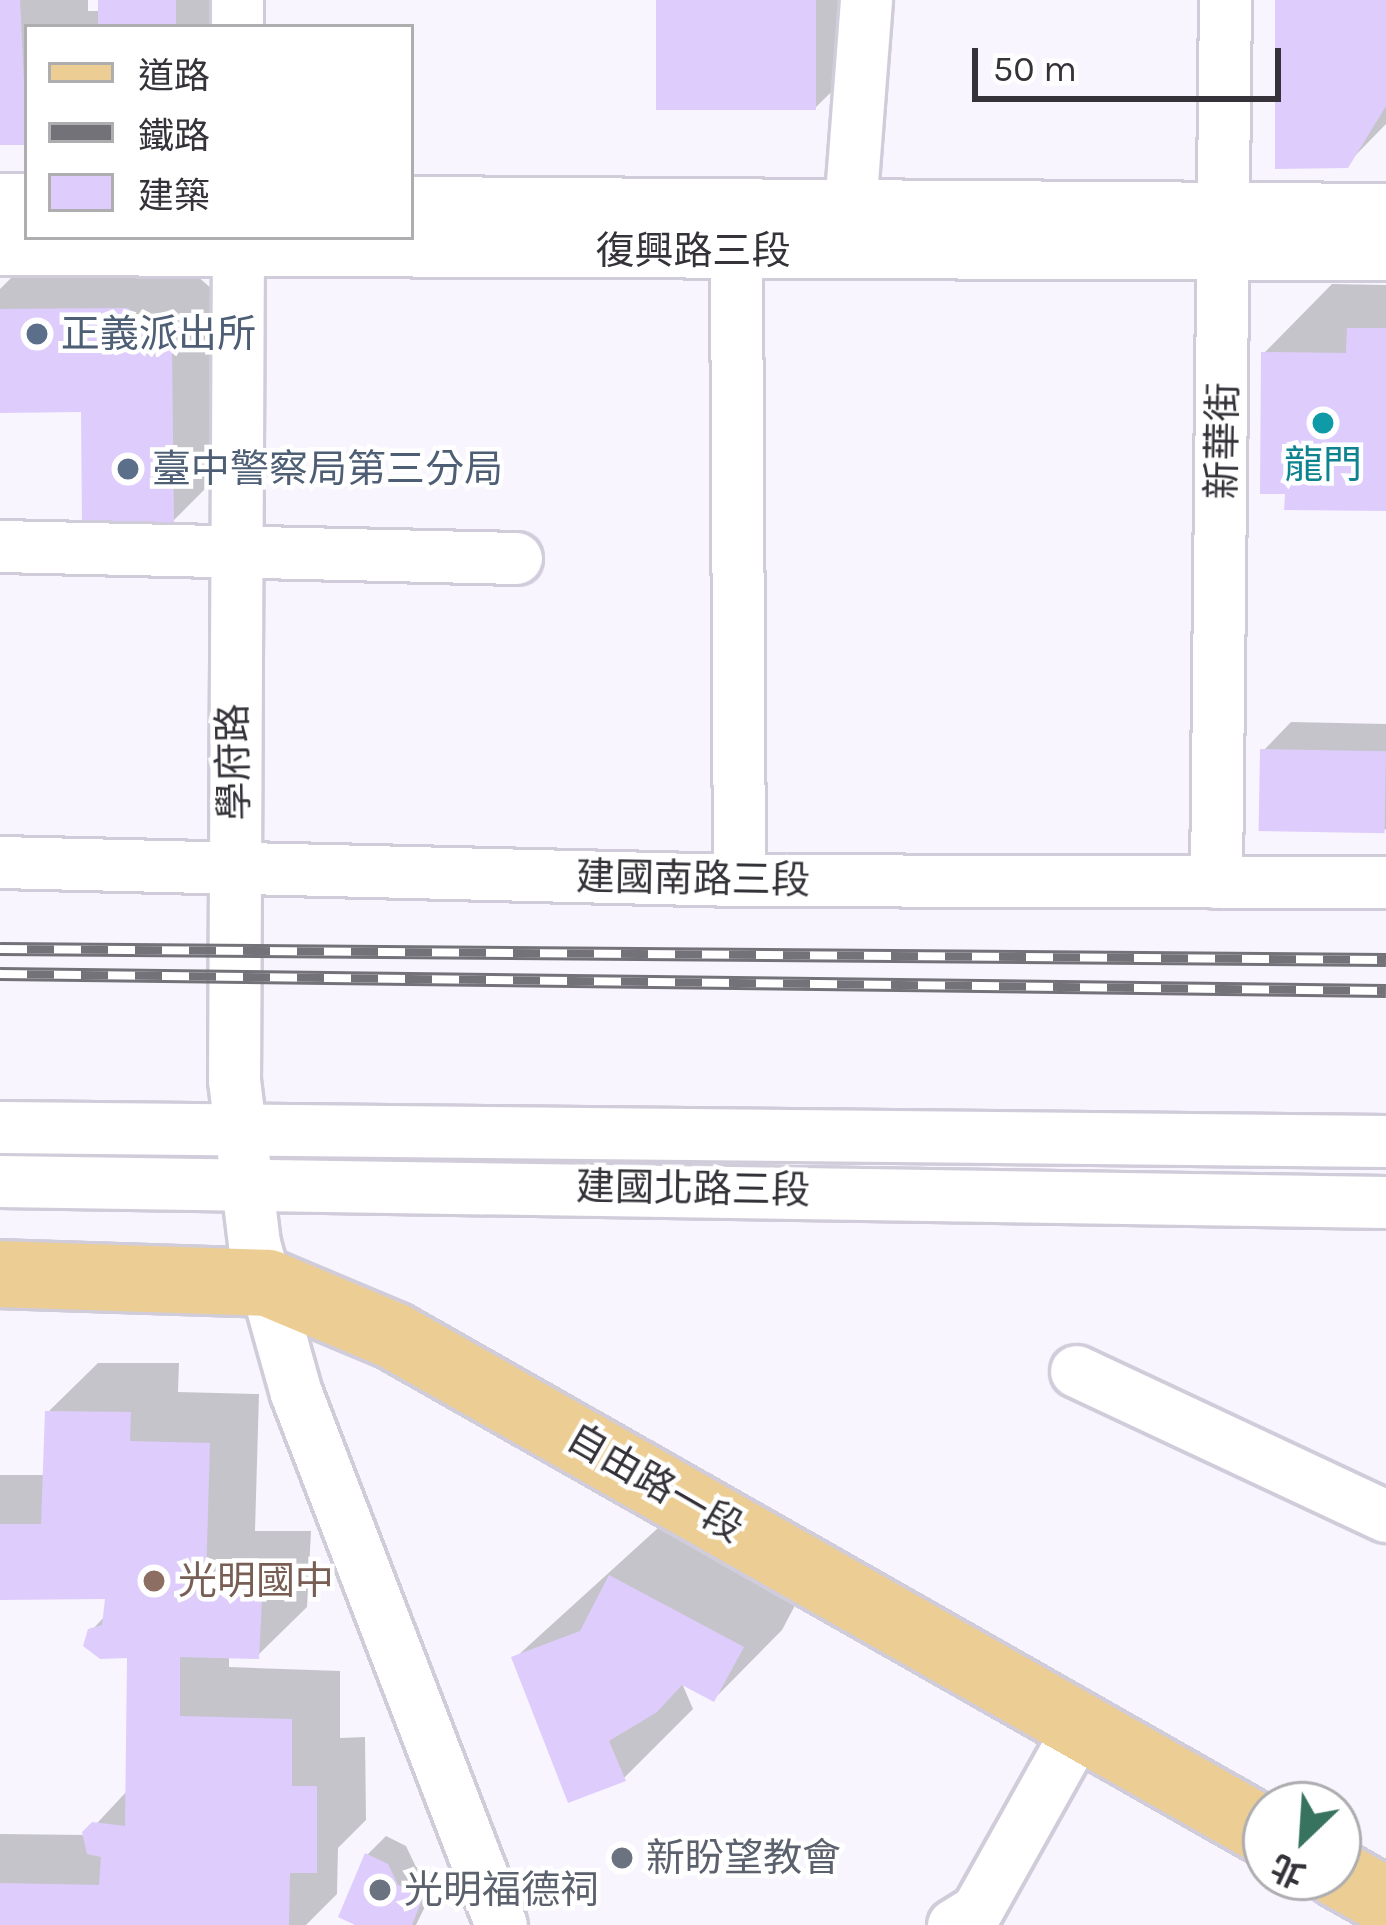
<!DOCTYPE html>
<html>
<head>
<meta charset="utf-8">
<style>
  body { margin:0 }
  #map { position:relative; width:1386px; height:1925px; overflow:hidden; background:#f8f5fe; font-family:Karla,"Noto Sans TC",sans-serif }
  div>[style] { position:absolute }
  .shadow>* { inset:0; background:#0003 }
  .building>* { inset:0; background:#decdfc; transform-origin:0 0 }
  .roads { filter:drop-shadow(3px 0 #d1ccda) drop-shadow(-3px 0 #d1ccda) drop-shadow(0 3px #d1ccda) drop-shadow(0 -3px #d1ccda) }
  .minor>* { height:51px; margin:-25.5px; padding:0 25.5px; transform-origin:25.5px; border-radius:25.5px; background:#fff }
  .major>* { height:66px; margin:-33px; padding:0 33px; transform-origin:33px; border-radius:33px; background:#ecce94 }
  .rail>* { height:14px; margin-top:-7px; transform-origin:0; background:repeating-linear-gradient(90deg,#fff 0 27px,#747279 0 54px); box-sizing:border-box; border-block:3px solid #747279 }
  .dots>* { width:33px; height:33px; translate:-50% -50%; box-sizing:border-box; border:6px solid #fff; border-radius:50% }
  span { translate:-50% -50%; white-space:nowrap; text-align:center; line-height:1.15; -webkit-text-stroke:9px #fff; paint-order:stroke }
  .street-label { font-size:39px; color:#353339 }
  .service-label { font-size:39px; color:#4e5e75 }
  .left { translate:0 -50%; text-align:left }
  .culture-label { font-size:39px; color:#0d838f }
  .education-label { font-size:39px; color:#785e54 }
  .worship-label { font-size:39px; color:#5b616d }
  .legend { position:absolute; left:24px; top:24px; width:390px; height:216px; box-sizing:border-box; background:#fff; border:3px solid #aeadb0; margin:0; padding:15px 21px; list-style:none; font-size:36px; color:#353339 }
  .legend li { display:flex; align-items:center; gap:24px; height:60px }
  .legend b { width:60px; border:3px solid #aeadb0 }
  .north { position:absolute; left:1242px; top:1781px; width:120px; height:120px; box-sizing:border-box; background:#fff; border:3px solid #aeadb0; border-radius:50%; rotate:205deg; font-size:33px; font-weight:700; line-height:48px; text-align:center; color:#353339 }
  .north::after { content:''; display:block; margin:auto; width:42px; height:54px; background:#37735f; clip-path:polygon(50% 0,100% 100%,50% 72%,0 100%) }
  .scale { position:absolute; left:972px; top:48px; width:309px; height:54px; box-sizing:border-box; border:6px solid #353339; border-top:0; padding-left:15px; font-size:36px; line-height:42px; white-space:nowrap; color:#353339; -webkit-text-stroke:9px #fff; paint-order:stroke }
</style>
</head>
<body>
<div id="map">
  <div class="shadow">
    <div style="clip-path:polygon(0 0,88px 0,88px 11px,100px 11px,101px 0,242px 0,242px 27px,27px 27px,27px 142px,0 142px)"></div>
    <div style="clip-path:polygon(659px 0,882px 0,882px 42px,813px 110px)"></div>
    <div style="clip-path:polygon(1278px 0,1386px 0,1386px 124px,1346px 165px)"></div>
    <div style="clip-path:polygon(29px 260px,179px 260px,221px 297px,222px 472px,173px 521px,84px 409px,0 410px,0 289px)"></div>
    <div style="clip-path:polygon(1332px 284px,1386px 285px,1386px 508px,1264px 353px)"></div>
    <div style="clip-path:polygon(1291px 722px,1386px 724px,1386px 830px,1263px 751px)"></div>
    <div style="clip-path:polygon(98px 1363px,179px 1363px,178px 1392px,259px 1394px,255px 1531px,311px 1531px,307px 1607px,257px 1656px,229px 1656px,229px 1667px,340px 1671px,340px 1738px,365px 1737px,366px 1820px,338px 1848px,337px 1894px,306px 1925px,0 1925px,0 1834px,86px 1835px,128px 1790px,130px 1655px,91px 1631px,106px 1615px,108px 1596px,0 1597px,0 1475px,46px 1475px,48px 1412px)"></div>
    <div style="clip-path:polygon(680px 1508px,810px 1577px,782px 1630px,714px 1699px,681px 1681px,693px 1709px,624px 1778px,515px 1658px)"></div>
    <div style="clip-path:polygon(386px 1836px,406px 1846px,416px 1867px,440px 1876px,416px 1925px,362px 1925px,367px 1855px)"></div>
  </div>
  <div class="building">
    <div style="clip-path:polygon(0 0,20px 0,27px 145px,0 145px)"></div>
    <div style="left:98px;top:0;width:78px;height:27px"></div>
    <div style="left:656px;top:0;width:160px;height:110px"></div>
    <div style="clip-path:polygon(1275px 0,1386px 0,1386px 106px,1348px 168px,1275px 169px)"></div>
    <div style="clip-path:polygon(128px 308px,172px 347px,174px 524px,82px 525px,81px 412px,0 413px,0 309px)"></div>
    <div style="clip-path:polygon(1347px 328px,1386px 328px,1386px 511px,1284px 510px,1285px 494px,1260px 494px,1261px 352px,1346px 353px)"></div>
    <div style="left:1260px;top:749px;width:126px;height:82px;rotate:1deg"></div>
    <div style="clip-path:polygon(45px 1411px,131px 1412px,130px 1441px,210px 1443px,206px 1579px,263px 1580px,259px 1659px,180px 1657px,180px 1716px,292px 1719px,292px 1786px,317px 1786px,317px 1873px,290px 1873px,289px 1925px,0 1925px,0 1883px,99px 1885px,101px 1857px,87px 1854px,82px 1832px,92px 1822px,125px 1826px,127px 1658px,100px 1659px,83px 1646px,88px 1629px,102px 1625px,105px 1599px,0 1600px,0 1524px,41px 1524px)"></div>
    <div style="clip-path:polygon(609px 1575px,744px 1647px,714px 1702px,682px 1685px,657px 1712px,609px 1741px,626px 1781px,568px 1803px,511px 1657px,580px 1631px)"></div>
    <div style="clip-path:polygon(365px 1853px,388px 1864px,398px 1885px,424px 1895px,412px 1925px,355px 1925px,338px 1917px)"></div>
  </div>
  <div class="roads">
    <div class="minor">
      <div style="left:237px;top:0;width:27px;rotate:90deg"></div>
      <div style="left:0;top:199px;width:27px"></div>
      <div style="left:411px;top:202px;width:975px;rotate:0.41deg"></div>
      <div style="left:850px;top:208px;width:209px;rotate:-85.6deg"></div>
      <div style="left:238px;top:237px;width:843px;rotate:90.27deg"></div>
      <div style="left:234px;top:1080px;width:164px;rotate:83deg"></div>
      <div style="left:254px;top:1243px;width:156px;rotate:74.4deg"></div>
      <div style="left:296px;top:1393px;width:570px;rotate:68.93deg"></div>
      <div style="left:0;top:249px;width:1386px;rotate:0.21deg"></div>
      <div style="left:736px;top:252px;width:628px;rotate:89.73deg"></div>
      <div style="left:0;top:546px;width:516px;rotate:1.33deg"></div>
      <div style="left:0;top:862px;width:739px;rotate:1.4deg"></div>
      <div style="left:739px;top:880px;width:647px;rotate:0.18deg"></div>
      <div style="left:1216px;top:882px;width:882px;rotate:-89.42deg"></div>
      <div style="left:0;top:1127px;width:1386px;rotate:0.58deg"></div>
      <div style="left:0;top:1181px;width:1386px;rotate:0.87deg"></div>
      <div style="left:1076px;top:1371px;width:342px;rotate:25.1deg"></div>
      <div style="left:953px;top:1925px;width:28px;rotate:-32deg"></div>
      <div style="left:977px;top:1910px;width:211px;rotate:-60.8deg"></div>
    </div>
    <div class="major">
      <div style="left:0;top:1274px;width:268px;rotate:1.9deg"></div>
      <div style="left:268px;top:1283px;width:137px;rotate:22.8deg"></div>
      <div style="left:394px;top:1336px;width:1003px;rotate:29.63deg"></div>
      <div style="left:1338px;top:1874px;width:55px;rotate:29.4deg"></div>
    </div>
  </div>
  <div class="rail">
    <div style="left:0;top:949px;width:1386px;rotate:0.45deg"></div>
    <div style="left:0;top:974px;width:1386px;rotate:0.7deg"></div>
  </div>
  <div class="dots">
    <div style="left:37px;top:334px;background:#5c6f8a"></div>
    <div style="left:1323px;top:423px;background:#0f9aa8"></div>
    <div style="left:128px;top:469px;background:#5c6f8a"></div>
    <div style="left:154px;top:1581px;background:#8d6e63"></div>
    <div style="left:622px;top:1858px;background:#6b7280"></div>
    <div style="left:380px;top:1890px;background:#6b7280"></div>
  </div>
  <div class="street-label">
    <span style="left:693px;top:251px">復興路三段</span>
    <span style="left:1223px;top:441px;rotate:-89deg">新華街</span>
    <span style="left:234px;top:762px;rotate:-91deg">學府路</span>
    <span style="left:693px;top:879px;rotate:1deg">建國南路三段</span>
    <span style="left:693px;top:1189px;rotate:1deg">建國北路三段</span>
    <span style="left:655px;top:1483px;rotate:30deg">自由路一段</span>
  </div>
  <div class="service-label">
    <span class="left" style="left:61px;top:334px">正義派出所</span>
    <span class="left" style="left:152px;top:469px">臺中警察局第三分局</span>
  </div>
  <div class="culture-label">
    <span style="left:1323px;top:465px">龍門</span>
  </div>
  <div class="education-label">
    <span class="left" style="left:178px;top:1581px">光明國中</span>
  </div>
  <div class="worship-label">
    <span class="left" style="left:646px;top:1858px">新盼望教會</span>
    <span class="left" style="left:404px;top:1890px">光明福德祠</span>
  </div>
  <ul class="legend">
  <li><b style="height:15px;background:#ecce94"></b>道路</li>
  <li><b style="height:15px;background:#747279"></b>鐵路</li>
  <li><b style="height:33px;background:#decdfc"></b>建築</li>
  </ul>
  <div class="north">北</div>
  <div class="scale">50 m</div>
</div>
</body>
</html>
